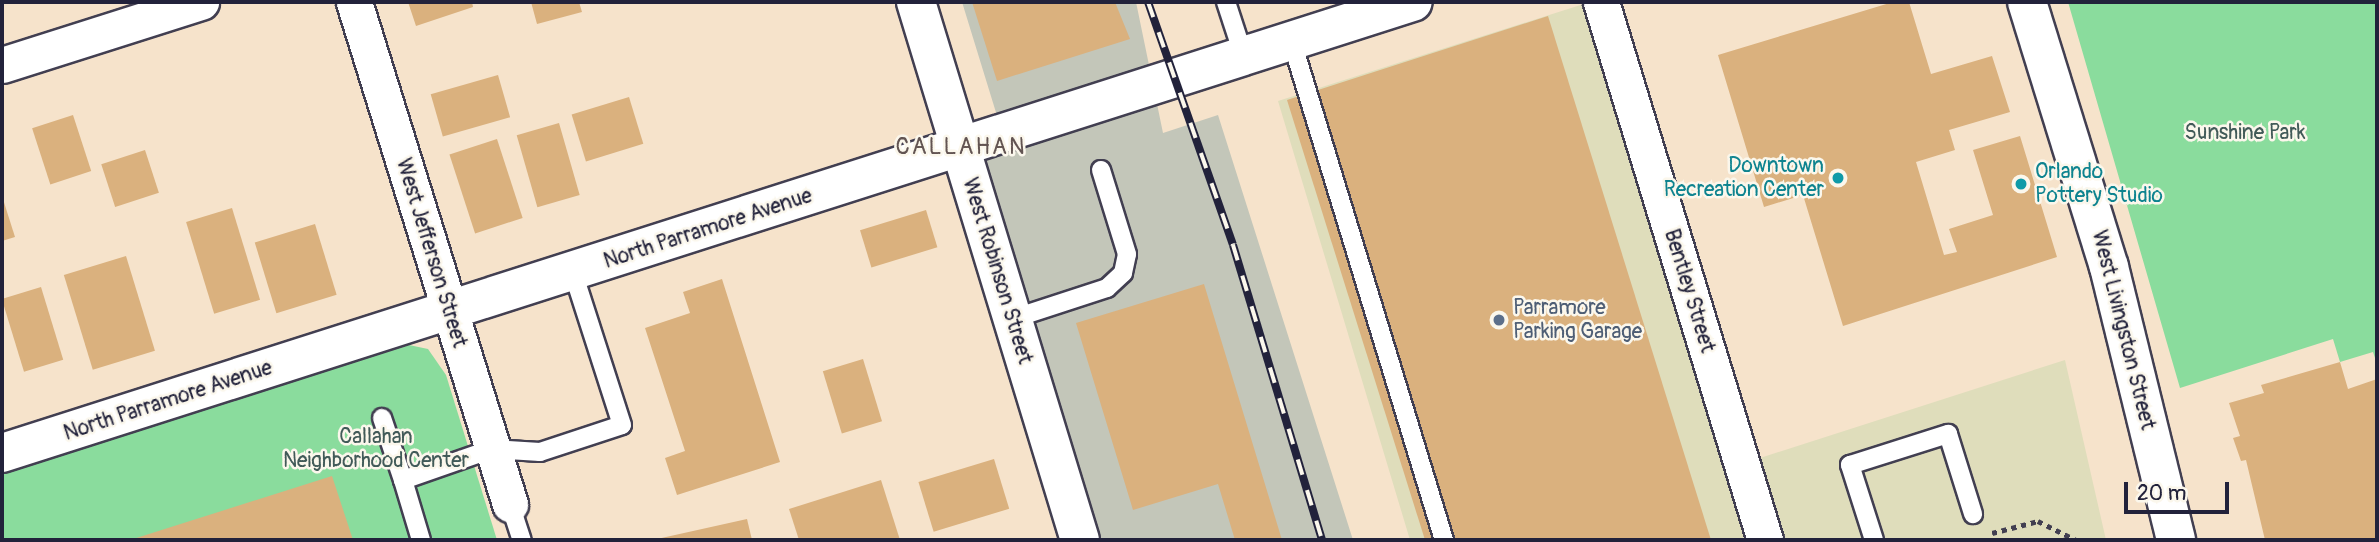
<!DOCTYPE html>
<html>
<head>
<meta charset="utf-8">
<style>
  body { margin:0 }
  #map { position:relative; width:2379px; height:542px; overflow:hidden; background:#f6e3cb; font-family:Pangolin,sans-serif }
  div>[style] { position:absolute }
  .built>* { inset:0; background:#dfddbb }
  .industrial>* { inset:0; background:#c3c6b9 }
  .green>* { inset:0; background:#8adc9d }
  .building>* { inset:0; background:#dab17e; transform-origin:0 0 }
  .path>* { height:4.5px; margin-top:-2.25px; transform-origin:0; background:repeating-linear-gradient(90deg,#423f51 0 5px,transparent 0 10px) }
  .roads { filter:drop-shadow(2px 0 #423f51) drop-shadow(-2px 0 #423f51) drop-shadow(0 2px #423f51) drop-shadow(0 -2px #423f51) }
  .lane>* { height:18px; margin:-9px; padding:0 9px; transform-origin:9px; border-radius:9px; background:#fff }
  .street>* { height:35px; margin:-17.5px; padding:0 17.5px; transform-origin:17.5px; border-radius:17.5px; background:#fff }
  .secondary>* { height:38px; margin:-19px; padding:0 19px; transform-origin:19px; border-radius:19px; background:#fff }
  .rail>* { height:8px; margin-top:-4px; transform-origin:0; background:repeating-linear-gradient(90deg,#fbf7ec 0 16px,#22223b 0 32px); box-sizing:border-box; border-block:2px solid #22223b }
  .dots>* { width:19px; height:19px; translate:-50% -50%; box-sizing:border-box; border:4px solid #fbf7ec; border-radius:50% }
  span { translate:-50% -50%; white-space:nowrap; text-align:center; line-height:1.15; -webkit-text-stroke:5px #fbf7ec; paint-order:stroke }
  .park-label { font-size:21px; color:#415a58 }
  .culture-label { font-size:21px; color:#0d838f }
  .right { translate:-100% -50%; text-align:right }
  .left { translate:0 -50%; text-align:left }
  .street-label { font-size:21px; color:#22223b }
  .service-label { font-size:21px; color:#4e5e75 }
  .neighbourhood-label { font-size:23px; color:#625452; letter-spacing:2px }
  .frame { position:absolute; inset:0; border:4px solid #22223b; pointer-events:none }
  .scale { position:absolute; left:2124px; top:482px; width:105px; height:32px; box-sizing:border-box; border:4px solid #22223b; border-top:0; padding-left:9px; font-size:21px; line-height:24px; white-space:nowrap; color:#22223b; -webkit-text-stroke:5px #fbf7ec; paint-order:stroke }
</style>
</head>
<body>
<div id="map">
  <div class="built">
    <div style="clip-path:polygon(1590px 2px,1619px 2px,1757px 459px,2065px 360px,2106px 540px,1410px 540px,1278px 101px)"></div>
  </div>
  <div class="industrial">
    <div style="clip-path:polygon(962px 2px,1136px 2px,1163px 133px,1218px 115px,1353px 540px,1085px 540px,969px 145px,1002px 132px)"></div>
  </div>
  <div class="green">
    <div style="clip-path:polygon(2068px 2px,2377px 2px,2377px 364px,2373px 352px,2340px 362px,2333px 339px,2180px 388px)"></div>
    <div style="clip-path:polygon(409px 345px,428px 349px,446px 375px,497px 540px,2px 540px,2px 474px)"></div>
  </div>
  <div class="building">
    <div style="clip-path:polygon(408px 2px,472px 2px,473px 7px,416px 26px)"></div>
    <div style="clip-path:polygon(531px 2px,579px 2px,582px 12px,537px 24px)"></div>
    <div style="clip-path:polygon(972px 2px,1115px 2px,1130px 39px,997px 81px)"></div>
    <div style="clip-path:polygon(1893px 2px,1909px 2px,1931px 74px,1992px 56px,2010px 112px,1949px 130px,1955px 150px,1916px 162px,1944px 255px,1957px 252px,1949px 229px,1993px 215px,1973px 150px,2020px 136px,2057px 257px,1843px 326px,1803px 195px,1764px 207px,1718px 55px)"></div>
    <div style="clip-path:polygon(1548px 16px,1711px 540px,1425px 540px,1287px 100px)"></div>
    <div style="left:498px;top:75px;width:44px;height:70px;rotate:74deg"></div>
    <div style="left:629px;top:97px;width:49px;height:60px;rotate:73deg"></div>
    <div style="left:73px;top:115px;width:59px;height:43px;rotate:72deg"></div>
    <div style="left:559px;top:123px;width:75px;height:44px;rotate:74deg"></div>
    <div style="left:497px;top:139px;width:83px;height:50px;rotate:72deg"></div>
    <div style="left:145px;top:150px;width:45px;height:46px;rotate:72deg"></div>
    <div style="clip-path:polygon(2px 196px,15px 237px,2px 241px)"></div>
    <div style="left:232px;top:208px;width:96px;height:48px;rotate:73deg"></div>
    <div style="left:926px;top:210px;width:39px;height:69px;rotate:73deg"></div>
    <div style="left:315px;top:224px;width:74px;height:63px;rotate:73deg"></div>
    <div style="left:126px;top:256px;width:99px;height:65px;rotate:73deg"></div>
    <div style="clip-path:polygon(722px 279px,780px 462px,677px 495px,665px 458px,685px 451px,645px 328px,690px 313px,683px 292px)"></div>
    <div style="clip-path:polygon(1204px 284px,1282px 540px,1235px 540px,1218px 484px,1133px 510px,1076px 323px)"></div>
    <div style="left:41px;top:287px;width:76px;height:41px;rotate:73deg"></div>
    <div style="left:863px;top:359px;width:65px;height:42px;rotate:73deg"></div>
    <div style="clip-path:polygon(2340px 362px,2348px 389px,2377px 379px,2377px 540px,2265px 540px,2246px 460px,2241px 461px,2233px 438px,2240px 436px,2229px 403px,2264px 393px,2261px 385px)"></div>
    <div style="left:994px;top:459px;width:52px;height:79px;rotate:73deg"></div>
    <div style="clip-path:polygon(332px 476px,353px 540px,130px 540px)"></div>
    <div style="clip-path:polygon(881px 480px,900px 540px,799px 540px,789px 509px)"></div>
    <div style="clip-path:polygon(747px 519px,752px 540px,657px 540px,657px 539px)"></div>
  </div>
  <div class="path">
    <div style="left:1992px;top:533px;width:48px;rotate:-14.6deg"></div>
    <div style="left:2038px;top:521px;width:42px;rotate:26.6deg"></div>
  </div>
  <div class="roads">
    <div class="lane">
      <div style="left:1226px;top:2px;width:58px;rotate:71.9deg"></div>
      <div style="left:1292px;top:42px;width:521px;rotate:73.03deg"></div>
      <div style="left:1012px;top:319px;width:100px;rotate:-18.1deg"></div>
      <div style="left:1107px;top:288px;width:22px;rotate:-43deg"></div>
      <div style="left:1123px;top:273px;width:19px;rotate:-78deg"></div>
      <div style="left:1127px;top:254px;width:88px;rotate:-107.2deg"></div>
      <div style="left:382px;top:418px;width:65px;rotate:71.3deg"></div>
      <div style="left:510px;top:504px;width:38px;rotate:72deg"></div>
      <div style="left:421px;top:540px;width:63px;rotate:-106.7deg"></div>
      <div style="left:403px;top:480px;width:94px;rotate:-19.2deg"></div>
      <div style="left:492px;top:449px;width:48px;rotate:3.6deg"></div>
      <div style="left:540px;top:452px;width:86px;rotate:-18.2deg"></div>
      <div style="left:622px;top:425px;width:161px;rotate:-107.8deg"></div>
      <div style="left:1874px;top:540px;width:79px;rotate:-107.7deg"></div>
      <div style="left:1850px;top:465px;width:103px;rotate:-17.6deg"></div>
      <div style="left:1948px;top:434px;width:84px;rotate:72.6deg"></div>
    </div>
    <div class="street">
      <div style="left:354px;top:2px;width:526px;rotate:72.74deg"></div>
      <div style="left:1601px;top:2px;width:562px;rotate:73.05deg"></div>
      <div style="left:2px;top:65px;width:209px;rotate:-17.6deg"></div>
    </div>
    <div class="secondary">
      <div style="left:916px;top:2px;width:562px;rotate:73.05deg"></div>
      <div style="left:2027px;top:2px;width:277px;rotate:72.8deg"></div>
      <div style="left:2109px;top:267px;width:281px;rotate:76.2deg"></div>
      <div style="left:2px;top:453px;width:1481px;rotate:-17.73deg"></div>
    </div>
  </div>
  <div class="rail">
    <div style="left:1148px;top:2px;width:257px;rotate:70.7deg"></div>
    <div style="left:1233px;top:245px;width:308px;rotate:73.2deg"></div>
  </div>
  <div class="dots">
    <div style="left:1838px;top:178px;background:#0f9aa8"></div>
    <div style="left:2021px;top:184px;background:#0f9aa8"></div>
    <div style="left:1499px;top:320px;background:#5c6f8a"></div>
  </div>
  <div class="park-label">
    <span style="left:2245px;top:133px">Sunshine Park</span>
    <span style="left:376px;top:449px">Callahan<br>Neighborhood Center</span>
  </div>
  <div class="culture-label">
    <span class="right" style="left:1824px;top:178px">Downtown<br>Recreation Center</span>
    <span class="left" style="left:2035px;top:184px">Orlando<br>Pottery Studio</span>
  </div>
  <div class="street-label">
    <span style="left:708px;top:229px;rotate:-18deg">North Parramore Avenue</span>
    <span style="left:431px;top:253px;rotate:73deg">West Jefferson Street</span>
    <span style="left:997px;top:271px;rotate:73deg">West Robinson Street</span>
    <span style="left:1689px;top:291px;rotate:73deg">Bentley Street</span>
    <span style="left:2123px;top:330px;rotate:76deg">West Livingston Street</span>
    <span style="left:168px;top:401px;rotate:-18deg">North Parramore Avenue</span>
  </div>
  <div class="service-label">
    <span class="left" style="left:1513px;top:320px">Parramore<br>Parking Garage</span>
  </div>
  <div class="neighbourhood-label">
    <span style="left:961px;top:147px">CALLAHAN</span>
  </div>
  <div class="frame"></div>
  <div class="scale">20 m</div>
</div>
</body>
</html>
